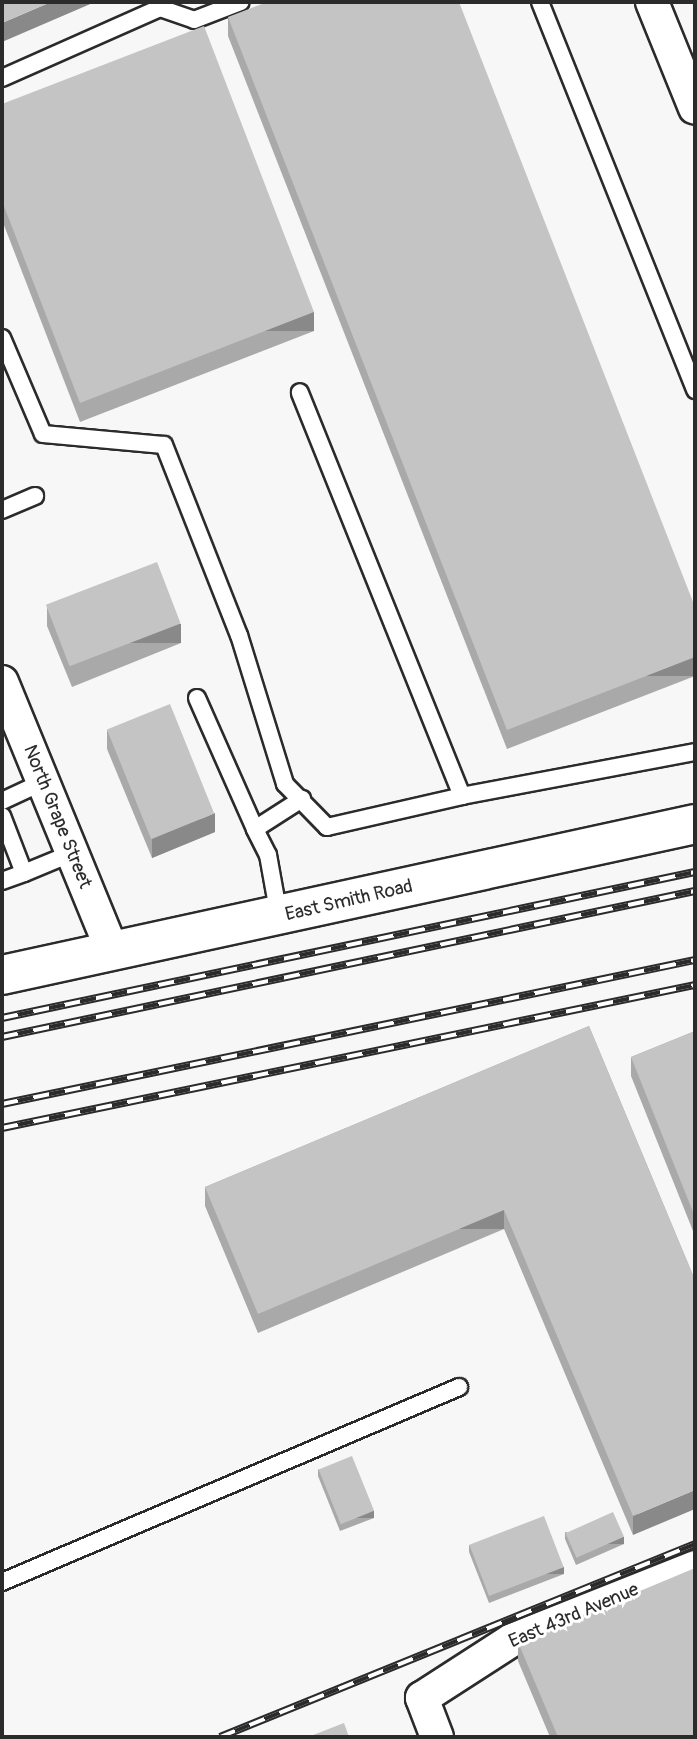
<!DOCTYPE html>
<html>
<head>
<meta charset="utf-8">
<style>
  body { margin:0 }
  #map { position:relative; width:697px; height:1739px; overflow:hidden; background:#f7f7f7; font-family:Pangolin,sans-serif }
  div>[style] { position:absolute }
  .roads { filter:drop-shadow(2px 0 #2b2b2b) drop-shadow(-2px 0 #2b2b2b) drop-shadow(0 2px #2b2b2b) drop-shadow(0 -2px #2b2b2b) }
  .service>* { height:16px; margin:-8px; padding:0 8px; transform-origin:8px; border-radius:8px; background:#fff }
  .minor>* { height:32px; margin:-16px; padding:0 16px; transform-origin:16px; border-radius:16px; background:#fff }
  .tertiary>* { height:38px; margin:-19px; padding:0 19px; transform-origin:19px; border-radius:19px; background:#fff }
  .rail>* { height:8px; margin-top:-4px; transform-origin:0; background:repeating-linear-gradient(90deg,#fff 0 16px,#2b2b2b 0 32px); box-sizing:border-box; border-block:2px solid #2b2b2b }
  .wall>* { inset:0; background:#a9a9a9 }
  .shaded-wall>* { inset:0; background:#898989; transform-origin:0 0 }
  .building>* { inset:0; background:#c4c4c4; transform-origin:0 0 }
  span { translate:-50% -50%; white-space:nowrap; text-align:center; line-height:1.15; -webkit-text-stroke:6px #fff; paint-order:stroke }
  .street-label { font-size:19px; color:#2b2b2b }
  .frame { position:absolute; inset:0; border:4px solid #2b2b2b; pointer-events:none }
</style>
</head>
<body>
<div id="map">
  <div class="roads">
    <div class="service">
      <div style="left:540px;top:2px;width:418px;rotate:68.2deg"></div>
      <div style="left:2px;top:78px;width:173px;rotate:-23.9deg"></div>
      <div style="left:160px;top:8px;width:36px;rotate:19deg"></div>
      <div style="left:194px;top:20px;width:50px;rotate:-21deg"></div>
      <div style="left:2px;top:338px;width:104px;rotate:66.9deg"></div>
      <div style="left:43px;top:434px;width:121px;rotate:5.2deg"></div>
      <div style="left:164px;top:445px;width:204px;rotate:68.5deg"></div>
      <div style="left:239px;top:635px;width:156px;rotate:72.8deg"></div>
      <div style="left:285px;top:784px;width:60px;rotate:45.7deg"></div>
      <div style="left:327px;top:827px;width:139px;rotate:-12.9deg"></div>
      <div style="left:462px;top:796px;width:435px;rotate:-111.9deg"></div>
      <div style="left:2px;top:510px;width:36px;rotate:-23deg"></div>
      <div style="left:197px;top:698px;width:143px;rotate:66.1deg"></div>
      <div style="left:462px;top:796px;width:237px;rotate:-10.7deg"></div>
      <div style="left:2px;top:801px;width:45px;rotate:-24.9deg"></div>
      <div style="left:2px;top:816px;width:61px;rotate:68.9deg"></div>
      <div style="left:24px;top:873px;width:52px;rotate:-22.6deg"></div>
      <div style="left:2px;top:881px;width:23px;rotate:-20deg"></div>
      <div style="left:279px;top:916px;width:62px;rotate:-100.2deg"></div>
      <div style="left:268px;top:855px;width:29px;rotate:-117deg"></div>
      <div style="left:255px;top:829px;width:56px;rotate:-32.6deg"></div>
      <div style="left:2px;top:1582px;width:497px;rotate:-23.1deg"></div>
    </div>
    <div class="minor">
      <div style="left:652px;top:2px;width:114px;rotate:67.9deg"></div>
      <div style="left:2px;top:682px;width:293px;rotate:67.7deg"></div>
      <div style="left:437px;top:1737px;width:42px;rotate:-111deg"></div>
      <div style="left:422px;top:1698px;width:107px;rotate:-32.8deg"></div>
      <div style="left:512px;top:1640px;width:197px;rotate:-21.7deg"></div>
    </div>
    <div class="tertiary">
      <div style="left:2px;top:975px;width:709px;rotate:-12.29deg"></div>
    </div>
  </div>
  <div class="rail">
    <div style="left:2px;top:1018px;width:708px;rotate:-11.9deg"></div>
    <div style="left:2px;top:1037px;width:708px;rotate:-11.9deg"></div>
    <div style="left:2px;top:1104px;width:708px;rotate:-11.74deg"></div>
    <div style="left:2px;top:1128px;width:708px;rotate:-11.66deg"></div>
    <div style="left:220px;top:1737px;width:513px;rotate:-22.11deg"></div>
  </div>
  <div class="wall">
    <div style="clip-path:polygon(228px 17px,695px 607px,695px 676px,507px 749px,228px 36px)"></div>
    <div style="clip-path:polygon(2px 104px,314px 331px,80px 422px,2px 220px)"></div>
    <div style="clip-path:polygon(47px 607px,181px 643px,72px 687px,47px 626px)"></div>
    <div style="clip-path:polygon(107px 730px,215px 832px,152px 858px,107px 749px)"></div>
    <div style="clip-path:polygon(589px 1026px,695px 1280px,633px 1535px,504px 1229px,258px 1333px,205px 1206px,205px 1187px)"></div>
    <div style="clip-path:polygon(695px 1031px,695px 1236px,631px 1076px,631px 1057px)"></div>
    <div style="clip-path:polygon(318px 1469px,374px 1518px,340px 1531px,318px 1476px)"></div>
    <div style="clip-path:polygon(565px 1532px,624px 1544px,576px 1565px,565px 1539px)"></div>
    <div style="clip-path:polygon(469px 1545px,564px 1574px,489px 1603px,469px 1552px)"></div>
    <div style="clip-path:polygon(518px 1642px,695px 1737px,550px 1737px,518px 1661px)"></div>
  </div>
  <div class="shaded-wall">
    <div style="clip-path:polygon(51px 2px,95px 2px,2px 42px,2px 23px)"></div>
    <div style="left:314px;top:312px;width:19px;height:251px;rotate:90deg"></div>
    <div style="left:181px;top:624px;width:19px;height:118px;rotate:90deg"></div>
    <div style="left:695px;top:657px;width:19px;height:202px;rotate:90deg"></div>
    <div style="clip-path:polygon(215px 813px,215px 832px,152px 858px,152px 839px)"></div>
    <div style="left:504px;top:1210px;width:19px;height:267px;rotate:90deg"></div>
    <div style="clip-path:polygon(695px 1490px,695px 1509px,633px 1535px,633px 1516px)"></div>
    <div style="left:374px;top:1511px;width:7px;height:36px;rotate:90deg"></div>
    <div style="left:624px;top:1537px;width:7px;height:52px;rotate:90deg"></div>
    <div style="left:564px;top:1567px;width:7px;height:80px;rotate:90deg"></div>
  </div>
  <div class="building">
    <div style="clip-path:polygon(2px 2px,51px 2px,2px 23px)"></div>
    <div style="clip-path:polygon(267px 2px,459px 2px,695px 607px,695px 657px,507px 730px,228px 17px)"></div>
    <div style="clip-path:polygon(204px 26px,314px 312px,80px 403px,2px 201px,2px 104px)"></div>
    <div style="left:157px;top:562px;width:66px;height:119px;rotate:69deg"></div>
    <div style="left:170px;top:704px;width:118px;height:68px;rotate:68deg"></div>
    <div style="clip-path:polygon(589px 1026px,695px 1280px,695px 1490px,633px 1516px,504px 1210px,258px 1314px,205px 1187px)"></div>
    <div style="clip-path:polygon(695px 1031px,695px 1217px,631px 1057px)"></div>
    <div style="left:352px;top:1456px;width:59px;height:36px;rotate:68deg"></div>
    <div style="left:613px;top:1512px;width:27px;height:52px;rotate:66deg"></div>
    <div style="left:544px;top:1516px;width:55px;height:80px;rotate:69deg"></div>
    <div style="clip-path:polygon(695px 1568px,695px 1737px,558px 1737px,518px 1642px)"></div>
    <div style="clip-path:polygon(344px 1723px,349px 1737px,308px 1737px)"></div>
  </div>
  <div class="street-label">
    <span style="left:57px;top:817px;rotate:68deg">North Grape Street</span>
    <span style="left:349px;top:901px;rotate:-13deg">East Smith Road</span>
    <span style="left:574px;top:1616px;rotate:-23deg">East 43rd Avenue</span>
  </div>
  <div class="frame"></div>
</div>
</body>
</html>
